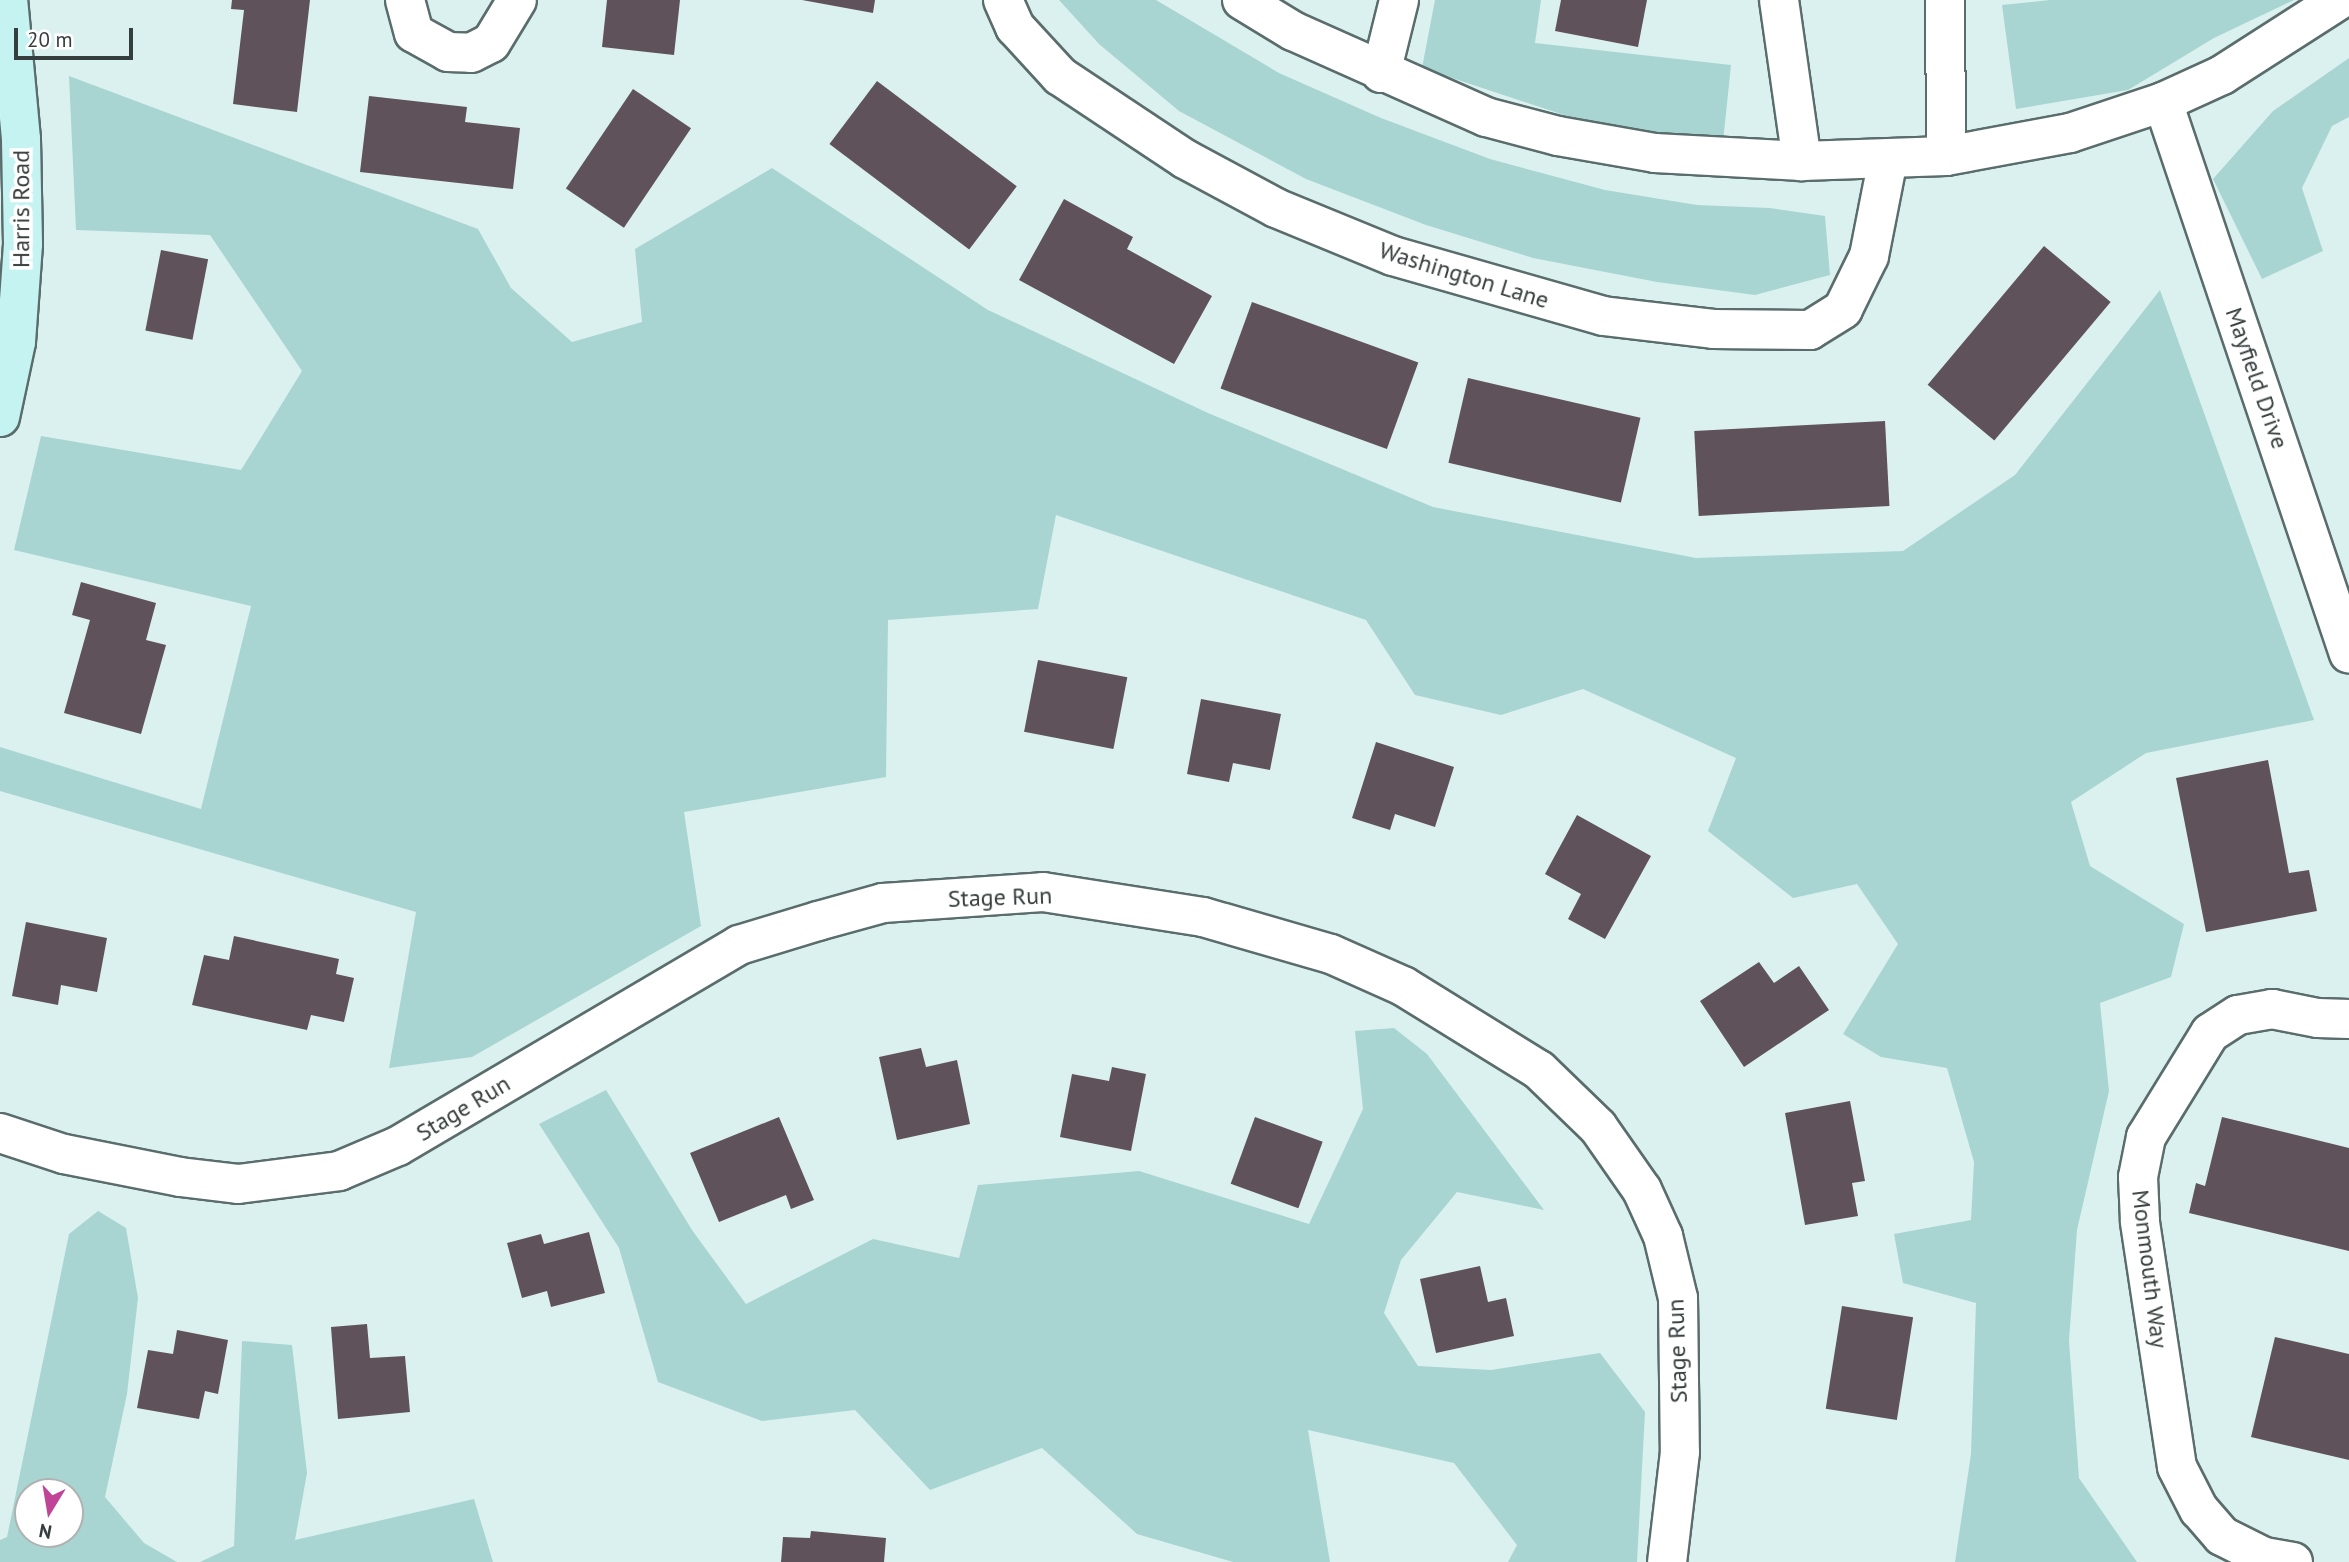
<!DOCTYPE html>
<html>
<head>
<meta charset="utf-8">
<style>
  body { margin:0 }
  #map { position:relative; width:2349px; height:1562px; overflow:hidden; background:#dbf1ef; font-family:"PT Sans",sans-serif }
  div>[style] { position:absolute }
  .green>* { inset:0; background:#a8d5d2 }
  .building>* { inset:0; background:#60525a; transform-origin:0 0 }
  .roads { filter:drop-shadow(2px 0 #5a6d6c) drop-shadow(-2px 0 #5a6d6c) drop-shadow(0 2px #5a6d6c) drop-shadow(0 -2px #5a6d6c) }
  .street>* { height:38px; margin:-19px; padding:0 19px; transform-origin:19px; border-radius:19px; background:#fff }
  .secondary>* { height:38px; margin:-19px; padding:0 19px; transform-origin:19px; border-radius:19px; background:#c5f3f2 }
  span { translate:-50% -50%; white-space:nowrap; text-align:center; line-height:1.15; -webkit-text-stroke:7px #fff; paint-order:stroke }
  .street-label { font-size:24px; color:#363e3d }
  .north { position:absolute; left:14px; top:1478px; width:70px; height:70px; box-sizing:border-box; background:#fff; border:2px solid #afb2b1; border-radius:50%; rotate:191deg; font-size:19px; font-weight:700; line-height:28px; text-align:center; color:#363e3d }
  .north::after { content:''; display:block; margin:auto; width:24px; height:32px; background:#c04596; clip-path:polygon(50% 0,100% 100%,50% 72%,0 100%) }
  .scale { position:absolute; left:14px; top:28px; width:119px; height:32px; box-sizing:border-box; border:4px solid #363e3d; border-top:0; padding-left:9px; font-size:21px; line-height:24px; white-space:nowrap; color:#363e3d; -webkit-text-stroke:5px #fff; paint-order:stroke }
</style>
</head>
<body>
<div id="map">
  <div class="green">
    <div style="clip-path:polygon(1059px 0,1156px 0,1279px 73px,1381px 118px,1490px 159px,1605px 190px,1697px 205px,1770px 208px,1825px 216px,1830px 275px,1755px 295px,1657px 282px,1533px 258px,1426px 225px,1306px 179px,1179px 111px,1099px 44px)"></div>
    <div style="clip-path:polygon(1435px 0,1541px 0,1535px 43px,1731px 65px,1723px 142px,1582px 121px,1422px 68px)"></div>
    <div style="clip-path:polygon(2050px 0,2294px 0,2214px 38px,2128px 90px,2016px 109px,2002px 5px)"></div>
    <div style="clip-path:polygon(2349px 58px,2349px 117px,2332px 126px,2302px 188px,2323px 251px,2262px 279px,2213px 179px,2273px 111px)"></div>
    <div style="clip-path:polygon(69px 76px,478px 229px,511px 288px,572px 342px,642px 322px,635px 249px,772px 168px,988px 310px,1208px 413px,1433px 507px,1696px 558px,1903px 551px,2015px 475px,2160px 290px,2314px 720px,2146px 753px,2071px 802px,2090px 866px,2184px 924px,2171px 977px,2100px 1003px,2109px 1091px,2077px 1230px,2069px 1341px,2079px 1478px,2137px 1562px,1955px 1562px,1971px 1454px,1976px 1303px,1903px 1283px,1894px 1234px,1971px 1220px,1974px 1162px,1947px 1068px,1881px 1057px,1843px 1034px,1898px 944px,1857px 884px,1793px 898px,1708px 831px,1736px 758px,1583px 689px,1501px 715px,1415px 695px,1366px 620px,1056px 515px,1038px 609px,888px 620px,886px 777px,684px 812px,701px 926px,472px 1057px,389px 1068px,416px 912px,0 791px,0 747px,201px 809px,251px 606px,14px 550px,41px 436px,241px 470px,302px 371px,210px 235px,76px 230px)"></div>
    <div style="clip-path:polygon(1394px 1028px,1427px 1054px,1544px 1210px,1457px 1192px,1401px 1260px,1384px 1313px,1418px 1366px,1491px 1370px,1600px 1353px,1645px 1412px,1637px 1562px,1508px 1562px,1517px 1545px,1454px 1463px,1308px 1430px,1330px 1562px,1233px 1562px,1137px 1534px,1042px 1448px,930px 1490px,855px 1410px,762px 1421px,658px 1382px,619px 1248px,539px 1124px,606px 1090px,692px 1230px,746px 1304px,873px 1239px,959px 1258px,978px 1185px,1139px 1171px,1309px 1224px,1363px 1109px,1355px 1031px)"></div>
    <div style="clip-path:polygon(evenodd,98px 1211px,126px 1228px,138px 1298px,127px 1394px,105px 1497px,144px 1543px,177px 1562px,0 1562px,0 1540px,7px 1537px,69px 1234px,98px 1211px,28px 1492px,70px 1492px,70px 1534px,28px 1534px,28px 1492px)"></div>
    <div style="clip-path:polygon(242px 1341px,292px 1345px,307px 1473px,295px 1540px,474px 1499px,493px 1562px,200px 1562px,234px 1546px)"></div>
  </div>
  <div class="building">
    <div style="clip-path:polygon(232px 0,310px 0,297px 112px,233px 104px,244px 10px,231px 9px)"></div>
    <div style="clip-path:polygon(607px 0,680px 0,674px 55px,602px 47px)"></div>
    <div style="clip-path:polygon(802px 0,875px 0,873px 13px)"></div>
    <div style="clip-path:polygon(1561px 0,1647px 0,1638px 47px,1555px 31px)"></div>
    <div style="left:877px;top:81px;width:175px;height:79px;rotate:37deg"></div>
    <div style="left:633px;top:89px;width:70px;height:120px;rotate:34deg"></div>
    <div style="clip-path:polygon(369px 96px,467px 107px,465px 122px,520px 128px,513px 189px,360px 172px)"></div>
    <div style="clip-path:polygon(1064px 199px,1133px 237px,1127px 249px,1212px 296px,1174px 364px,1019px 280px)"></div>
    <div style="left:2044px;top:246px;width:87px;height:181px;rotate:40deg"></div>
    <div style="left:161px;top:250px;width:48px;height:82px;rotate:11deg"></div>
    <div style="left:1252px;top:302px;width:177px;height:92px;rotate:20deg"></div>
    <div style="left:1468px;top:378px;width:177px;height:87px;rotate:13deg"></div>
    <div style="left:1885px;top:421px;width:85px;height:191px;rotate:87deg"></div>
    <div style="clip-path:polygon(81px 582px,156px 603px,146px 640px,166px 645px,141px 734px,64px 713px,90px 620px,72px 615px)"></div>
    <div style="left:1038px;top:660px;width:91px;height:73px;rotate:11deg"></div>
    <div style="clip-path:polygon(1201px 699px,1281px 714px,1270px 770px,1233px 763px,1229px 782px,1187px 774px)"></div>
    <div style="clip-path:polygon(1376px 742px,1454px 767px,1435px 827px,1395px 814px,1390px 830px,1352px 818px)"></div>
    <div style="clip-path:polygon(2268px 760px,2289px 873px,2309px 870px,2317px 911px,2206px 932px,2176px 778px)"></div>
    <div style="clip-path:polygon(1577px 815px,1651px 856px,1605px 939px,1568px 919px,1581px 894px,1545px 874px)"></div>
    <div style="clip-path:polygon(26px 922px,107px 938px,97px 992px,61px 985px,58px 1005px,12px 996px)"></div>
    <div style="clip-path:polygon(234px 936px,339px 959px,336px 974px,354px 978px,344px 1022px,311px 1015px,307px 1030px,192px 1005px,204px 955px,229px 960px)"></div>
    <div style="clip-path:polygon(1759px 962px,1774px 983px,1799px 966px,1829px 1010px,1744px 1067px,1700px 1001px)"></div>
    <div style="clip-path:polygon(921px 1048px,926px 1067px,957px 1060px,970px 1124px,897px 1140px,879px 1057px)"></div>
    <div style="clip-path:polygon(1112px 1067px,1146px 1074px,1131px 1151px,1060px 1137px,1072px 1074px,1109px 1081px)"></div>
    <div style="clip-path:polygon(1850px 1101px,1865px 1181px,1852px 1183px,1858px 1216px,1805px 1225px,1785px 1113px)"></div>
    <div style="clip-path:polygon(779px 1117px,814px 1200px,791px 1209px,786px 1195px,719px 1222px,690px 1153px)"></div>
    <div style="left:1255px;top:1117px;width:72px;height:71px;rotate:20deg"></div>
    <div style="clip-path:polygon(2222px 1117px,2349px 1148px,2349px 1251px,2189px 1213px,2196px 1183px,2205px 1186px)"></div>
    <div style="clip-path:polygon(589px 1232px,605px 1293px,551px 1307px,547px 1291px,522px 1298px,507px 1243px,541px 1234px,544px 1244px)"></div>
    <div style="clip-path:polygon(1480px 1266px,1488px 1302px,1506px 1298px,1514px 1336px,1436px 1353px,1420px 1279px)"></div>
    <div style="left:1842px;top:1306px;width:72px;height:104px;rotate:9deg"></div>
    <div style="clip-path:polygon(367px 1324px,370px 1358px,405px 1356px,410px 1412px,338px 1419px,331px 1327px)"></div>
    <div style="clip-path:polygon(177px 1330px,228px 1340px,218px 1394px,205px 1391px,199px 1419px,137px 1408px,148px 1350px,173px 1354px)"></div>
    <div style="clip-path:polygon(2275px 1337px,2349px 1354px,2349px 1460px,2251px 1437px)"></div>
    <div style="clip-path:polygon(811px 1531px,886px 1538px,884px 1562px,781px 1562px,783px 1537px,810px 1538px)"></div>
  </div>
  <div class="roads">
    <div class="street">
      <div style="left:405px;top:0;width:34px;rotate:75deg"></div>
      <div style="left:414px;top:33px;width:39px;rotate:29deg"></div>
      <div style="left:448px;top:52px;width:23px;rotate:2deg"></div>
      <div style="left:471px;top:53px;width:22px;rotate:-27deg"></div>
      <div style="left:491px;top:43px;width:50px;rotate:-58.8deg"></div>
      <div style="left:1003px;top:0;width:30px;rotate:66deg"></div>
      <div style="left:1015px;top:27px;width:67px;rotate:47.4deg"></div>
      <div style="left:1060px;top:76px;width:150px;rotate:33.6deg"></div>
      <div style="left:1185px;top:159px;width:103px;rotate:28.3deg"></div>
      <div style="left:1276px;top:208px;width:126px;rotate:22.3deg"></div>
      <div style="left:1393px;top:256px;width:218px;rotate:15.9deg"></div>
      <div style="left:1603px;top:316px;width:111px;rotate:6.7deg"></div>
      <div style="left:1713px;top:329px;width:97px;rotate:0.6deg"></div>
      <div style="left:1810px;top:330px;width:39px;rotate:-32deg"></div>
      <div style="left:1843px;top:309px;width:59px;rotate:-63.9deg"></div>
      <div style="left:1869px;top:256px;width:99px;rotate:-78.9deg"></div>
      <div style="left:1242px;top:0;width:60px;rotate:31.3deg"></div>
      <div style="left:1293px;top:31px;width:211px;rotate:24deg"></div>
      <div style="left:1486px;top:117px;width:74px;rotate:14.8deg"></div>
      <div style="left:1558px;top:136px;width:98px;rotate:9.9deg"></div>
      <div style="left:1655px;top:153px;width:147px;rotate:3.1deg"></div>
      <div style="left:1802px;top:161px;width:144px;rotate:-2deg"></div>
      <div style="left:1946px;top:156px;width:126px;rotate:-10.5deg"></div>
      <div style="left:2070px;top:133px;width:98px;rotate:-18.4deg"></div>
      <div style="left:2163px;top:102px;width:65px;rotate:-24.6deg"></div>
      <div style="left:2222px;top:75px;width:139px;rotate:-32.7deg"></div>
      <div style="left:1779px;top:0;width:163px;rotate:81.9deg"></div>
      <div style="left:1945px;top:0;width:156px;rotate:89.6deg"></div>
      <div style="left:1381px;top:73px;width:75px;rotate:-76.1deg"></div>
      <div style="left:2163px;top:102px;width:582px;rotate:71.38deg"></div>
      <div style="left:0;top:1133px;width:67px;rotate:18.2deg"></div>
      <div style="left:64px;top:1154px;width:118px;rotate:11.2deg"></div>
      <div style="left:180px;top:1177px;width:58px;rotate:6.9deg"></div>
      <div style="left:238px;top:1184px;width:102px;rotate:-7.3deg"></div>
      <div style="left:339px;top:1171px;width:64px;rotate:-23deg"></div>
      <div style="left:398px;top:1146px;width:396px;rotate:-30.5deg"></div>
      <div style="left:739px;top:945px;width:83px;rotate:-16.9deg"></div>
      <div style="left:818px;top:921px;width:67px;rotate:-15.5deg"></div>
      <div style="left:883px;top:903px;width:160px;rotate:-3.9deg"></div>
      <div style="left:1043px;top:892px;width:162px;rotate:8.9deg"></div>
      <div style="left:1203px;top:917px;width:133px;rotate:16.1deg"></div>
      <div style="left:1331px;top:954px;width:79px;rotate:24deg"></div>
      <div style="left:1403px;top:986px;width:160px;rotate:31.7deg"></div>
      <div style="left:1539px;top:1070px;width:82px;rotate:44deg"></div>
      <div style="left:1598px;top:1127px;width:77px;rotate:55.1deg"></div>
      <div style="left:1642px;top:1190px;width:51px;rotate:65.5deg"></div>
      <div style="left:1663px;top:1236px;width:64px;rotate:76.4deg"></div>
      <div style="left:1678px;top:1298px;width:154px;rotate:89.3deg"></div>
      <div style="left:1680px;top:1452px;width:111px;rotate:96.7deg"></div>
      <div style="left:2293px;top:1562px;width:29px;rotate:-170deg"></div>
      <div style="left:2264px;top:1557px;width:47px;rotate:-153.4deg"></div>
      <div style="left:2222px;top:1536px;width:35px;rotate:-131deg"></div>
      <div style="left:2199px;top:1510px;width:48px;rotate:-117.1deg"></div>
      <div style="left:2177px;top:1467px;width:249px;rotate:-98.6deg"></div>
      <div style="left:2140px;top:1221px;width:44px;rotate:-92.6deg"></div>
      <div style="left:2138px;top:1177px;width:41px;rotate:-78.7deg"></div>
      <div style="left:2146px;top:1137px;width:122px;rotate:-58.4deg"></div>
      <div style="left:2210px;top:1033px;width:33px;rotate:-33deg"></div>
      <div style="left:2238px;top:1015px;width:35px;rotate:-10deg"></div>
      <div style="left:2272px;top:1009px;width:47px;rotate:11.1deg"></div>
      <div style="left:2318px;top:1018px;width:31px;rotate:2deg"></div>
    </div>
    <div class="secondary">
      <div style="left:0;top:417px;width:77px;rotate:-78deg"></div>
      <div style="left:16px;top:342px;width:98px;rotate:-85.9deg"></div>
      <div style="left:23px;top:244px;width:105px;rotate:-91.1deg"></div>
      <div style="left:21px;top:139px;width:140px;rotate:-95.3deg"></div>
    </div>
  </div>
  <div class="street-label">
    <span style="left:21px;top:209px;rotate:-90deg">Harris Road</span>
    <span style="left:1464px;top:275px;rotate:17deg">Washington Lane</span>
    <span style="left:2257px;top:378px;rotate:71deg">Mayfield Drive</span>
    <span style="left:1000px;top:897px;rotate:-2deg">Stage Run</span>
    <span style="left:463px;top:1108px;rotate:-31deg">Stage Run</span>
    <span style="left:2150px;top:1269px;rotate:83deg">Monmouth Way</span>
    <span style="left:1677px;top:1351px;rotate:-92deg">Stage Run</span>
  </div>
  <div class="north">N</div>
  <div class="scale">20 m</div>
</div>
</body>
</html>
